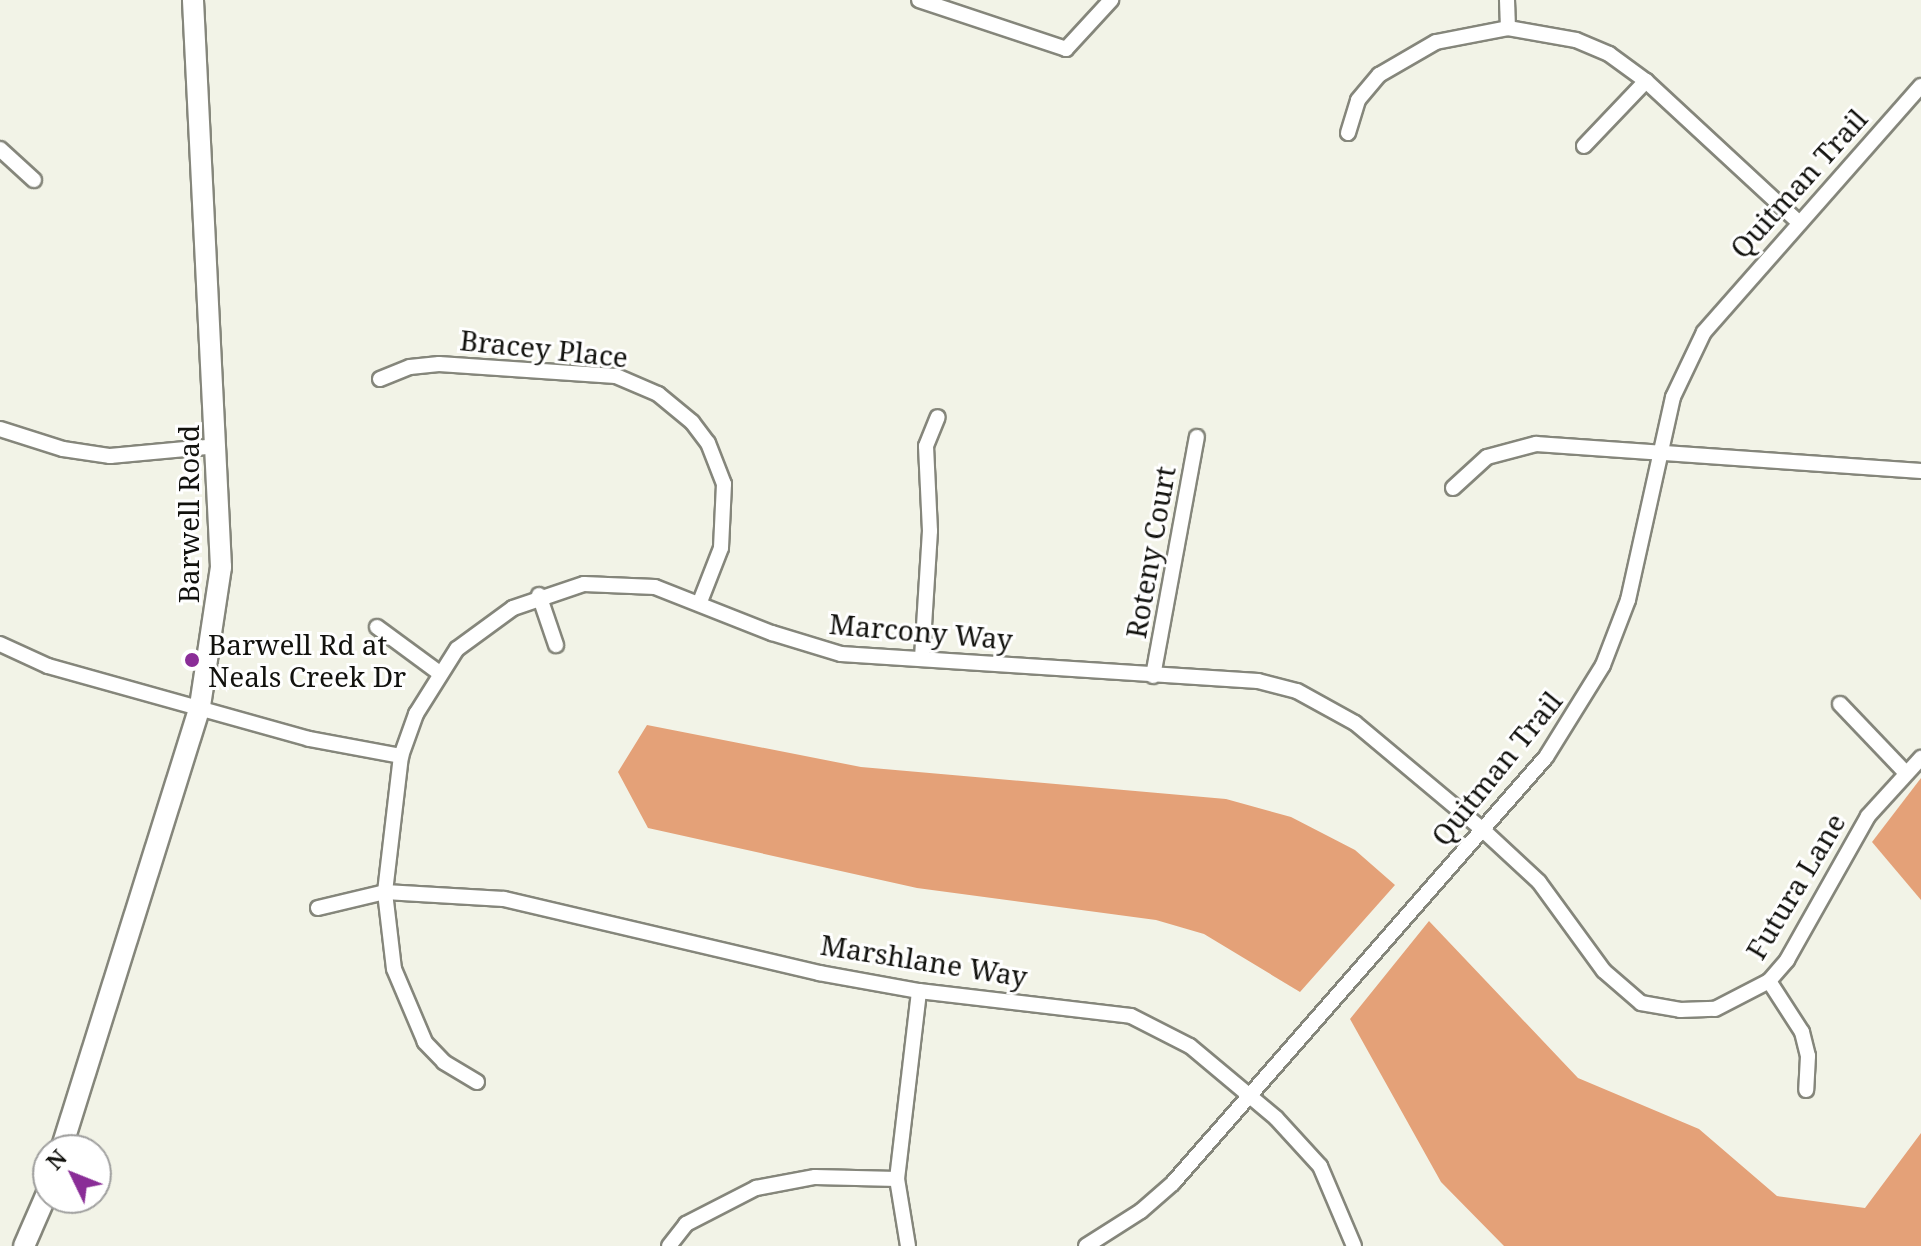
<!DOCTYPE html>
<html>
<head>
<meta charset="utf-8">
<style>
  body { margin:0 }
  #map { position:relative; width:1921px; height:1246px; overflow:hidden; background:#f2f3e7; font-family:"Noto Serif",serif }
  div>[style] { position:absolute }
  .forest>* { inset:0; background:#e4a178 }
  .roads { filter:drop-shadow(2px 0 #85867b) drop-shadow(-2px 0 #85867b) drop-shadow(0 2px #85867b) drop-shadow(0 -2px #85867b) }
  .street>* { height:14px; margin:-7px; padding:0 7px; transform-origin:7px; border-radius:7px; background:#fff }
  .secondary>* { height:20px; margin:-10px; padding:0 10px; transform-origin:10px; border-radius:10px; background:#fff }
  .dots>* { width:22px; height:22px; translate:-50% -50%; box-sizing:border-box; border:4px solid #fff; border-radius:50% }
  span { translate:-50% -50%; white-space:nowrap; text-align:center; line-height:1.15; -webkit-text-stroke:6px #fff; paint-order:stroke }
  .street-label { font-size:28px; color:#12120e }
  .poi-label { font-size:28px; color:#12120e }
  .left { translate:0 -50%; text-align:left }
  .north { position:absolute; left:32px; top:1134px; width:80px; height:80px; box-sizing:border-box; background:#fff; border:2px solid #a0a09f; border-radius:50%; rotate:313deg; font-size:22px; font-weight:700; line-height:32px; text-align:center; color:#12120e }
  .north::after { content:''; display:block; margin:auto; width:28px; height:36px; background:#8a2d97; clip-path:polygon(50% 0,100% 100%,50% 72%,0 100%) }
</style>
</head>
<body>
<div id="map">
  <div class="forest">
    <div style="clip-path:polygon(647px 725px,861px 767px,1226px 799px,1291px 817px,1355px 850px,1395px 885px,1300px 992px,1204px 934px,1156px 920px,917px 888px,648px 828px,618px 772px)"></div>
    <div style="clip-path:polygon(1921px 778px,1921px 900px,1872px 842px)"></div>
    <div style="clip-path:polygon(1429px 921px,1578px 1078px,1699px 1129px,1777px 1196px,1865px 1208px,1921px 1133px,1921px 1246px,1504px 1246px,1441px 1182px,1350px 1019px)"></div>
  </div>
  <div class="roads">
    <div class="street">
      <div style="left:919px;top:0;width:155px;rotate:18.4deg"></div>
      <div style="left:1066px;top:49px;width:67px;rotate:-47.4deg"></div>
      <div style="left:1507px;top:0;width:28px;rotate:88deg"></div>
      <div style="left:1348px;top:133px;width:34px;rotate:-73deg"></div>
      <div style="left:1358px;top:100px;width:33px;rotate:-50deg"></div>
      <div style="left:1379px;top:75px;width:66px;rotate:-30.1deg"></div>
      <div style="left:1436px;top:42px;width:73px;rotate:-11deg"></div>
      <div style="left:1508px;top:28px;width:69px;rotate:10deg"></div>
      <div style="left:1576px;top:40px;width:36px;rotate:23deg"></div>
      <div style="left:1609px;top:54px;width:46px;rotate:36.1deg"></div>
      <div style="left:1646px;top:81px;width:206px;rotate:42.8deg"></div>
      <div style="left:1584px;top:146px;width:90px;rotate:-46.4deg"></div>
      <div style="left:0;top:149px;width:46px;rotate:42.4deg"></div>
      <div style="left:380px;top:379px;width:32px;rotate:-22deg"></div>
      <div style="left:410px;top:367px;width:29px;rotate:-6deg"></div>
      <div style="left:439px;top:364px;width:177px;rotate:3.9deg"></div>
      <div style="left:616px;top:376px;width:46px;rotate:23.2deg"></div>
      <div style="left:658px;top:394px;width:44px;rotate:39.5deg"></div>
      <div style="left:692px;top:422px;width:26px;rotate:53deg"></div>
      <div style="left:708px;top:443px;width:44px;rotate:68.7deg"></div>
      <div style="left:724px;top:484px;width:64px;rotate:92.7deg"></div>
      <div style="left:721px;top:548px;width:58px;rotate:111.3deg"></div>
      <div style="left:0;top:429px;width:66px;rotate:17.6deg"></div>
      <div style="left:63px;top:449px;width:48px;rotate:8.5deg"></div>
      <div style="left:110px;top:456px;width:108px;rotate:-5.3deg"></div>
      <div style="left:1453px;top:488px;width:46px;rotate:-42.4deg"></div>
      <div style="left:1487px;top:457px;width:51px;rotate:-14.9deg"></div>
      <div style="left:1536px;top:444px;width:386px;rotate:4deg"></div>
      <div style="left:539px;top:595px;width:53px;rotate:71.2deg"></div>
      <div style="left:377px;top:627px;width:76px;rotate:36.4deg"></div>
      <div style="left:0;top:644px;width:53px;rotate:24.6deg"></div>
      <div style="left:48px;top:666px;width:271px;rotate:15.6deg"></div>
      <div style="left:309px;top:739px;width:94px;rotate:10.5deg"></div>
      <div style="left:922px;top:658px;width:127px;rotate:-86.4deg"></div>
      <div style="left:930px;top:531px;width:85px;rotate:-92.7deg"></div>
      <div style="left:926px;top:446px;width:31px;rotate:-68deg"></div>
      <div style="left:1153px;top:676px;width:243px;rotate:-79.6deg"></div>
      <div style="left:1840px;top:704px;width:93px;rotate:46.3deg"></div>
      <div style="left:318px;top:908px;width:69px;rotate:-13.4deg"></div>
      <div style="left:385px;top:892px;width:119px;rotate:3.4deg"></div>
      <div style="left:504px;top:899px;width:324px;rotate:13.2deg"></div>
      <div style="left:819px;top:973px;width:102px;rotate:10.2deg"></div>
      <div style="left:919px;top:991px;width:213px;rotate:6.7deg"></div>
      <div style="left:1131px;top:1016px;width:66px;rotate:27deg"></div>
      <div style="left:1190px;top:1046px;width:112px;rotate:39.9deg"></div>
      <div style="left:1276px;top:1118px;width:65px;rotate:47.5deg"></div>
      <div style="left:1320px;top:1166px;width:87px;rotate:67deg"></div>
      <div style="left:1769px;top:981px;width:61px;rotate:57.1deg"></div>
      <div style="left:1802px;top:1032px;width:25px;rotate:76deg"></div>
      <div style="left:1808px;top:1056px;width:34px;rotate:93deg"></div>
      <div style="left:477px;top:1082px;width:39px;rotate:-149deg"></div>
      <div style="left:444px;top:1062px;width:28px;rotate:-134deg"></div>
      <div style="left:425px;top:1042px;width:79px;rotate:-113deg"></div>
      <div style="left:394px;top:969px;width:78px;rotate:-96.7deg"></div>
      <div style="left:385px;top:892px;width:137px;rotate:-83.3deg"></div>
      <div style="left:401px;top:756px;width:45px;rotate:-70.3deg"></div>
      <div style="left:416px;top:714px;width:77px;rotate:-57.8deg"></div>
      <div style="left:457px;top:649px;width:69px;rotate:-36.2deg"></div>
      <div style="left:513px;top:608px;width:75px;rotate:-18.7deg"></div>
      <div style="left:584px;top:584px;width:71px;rotate:2.4deg"></div>
      <div style="left:655px;top:587px;width:126px;rotate:21.5deg"></div>
      <div style="left:772px;top:633px;width:72px;rotate:16.9deg"></div>
      <div style="left:841px;top:654px;width:418px;rotate:3.7deg"></div>
      <div style="left:1258px;top:681px;width:40px;rotate:14.4deg"></div>
      <div style="left:1297px;top:691px;width:66px;rotate:28.9deg"></div>
      <div style="left:1355px;top:723px;width:167px;rotate:39.9deg"></div>
      <div style="left:1483px;top:830px;width:76px;rotate:42.9deg"></div>
      <div style="left:1539px;top:882px;width:110px;rotate:53.9deg"></div>
      <div style="left:1604px;top:971px;width:49px;rotate:40.9deg"></div>
      <div style="left:1641px;top:1003px;width:40px;rotate:10deg"></div>
      <div style="left:1680px;top:1010px;width:35px;rotate:-2deg"></div>
      <div style="left:1715px;top:1009px;width:61px;rotate:-27.4deg"></div>
      <div style="left:1769px;top:981px;width:28px;rotate:-49deg"></div>
      <div style="left:1787px;top:960px;width:165px;rotate:-60.6deg"></div>
      <div style="left:1868px;top:816px;width:79px;rotate:-47.6deg"></div>
      <div style="left:669px;top:1246px;width:28px;rotate:-52deg"></div>
      <div style="left:686px;top:1224px;width:79px;rotate:-27.2deg"></div>
      <div style="left:756px;top:1188px;width:60px;rotate:-10.6deg"></div>
      <div style="left:815px;top:1177px;width:82px;rotate:1.4deg"></div>
      <div style="left:908px;top:1246px;width:68px;rotate:-99.3deg"></div>
      <div style="left:897px;top:1179px;width:189px;rotate:-83.3deg"></div>
      <div style="left:1086px;top:1246px;width:65px;rotate:-32.5deg"></div>
      <div style="left:1141px;top:1211px;width:43px;rotate:-41.2deg"></div>
      <div style="left:1173px;top:1183px;width:566px;rotate:-48.8deg"></div>
      <div style="left:1546px;top:757px;width:108px;rotate:-58.2deg"></div>
      <div style="left:1603px;top:665px;width:70px;rotate:-69deg"></div>
      <div style="left:1628px;top:600px;width:208px;rotate:-77.5deg"></div>
      <div style="left:1673px;top:397px;width:72px;rotate:-64.5deg"></div>
      <div style="left:1704px;top:332px;width:328px;rotate:-48.6deg"></div>
    </div>
    <div class="secondary">
      <div style="left:61px;top:1150px;width:465px;rotate:-72.6deg"></div>
      <div style="left:200px;top:706px;width:141px;rotate:-81.4deg"></div>
      <div style="left:221px;top:567px;width:568px;rotate:-92.83deg"></div>
      <div style="left:24px;top:1246px;width:60px;rotate:-66.4deg"></div>
    </div>
  </div>
  <div class="dots">
    <div style="left:192px;top:660px;background:#8a2d97"></div>
  </div>
  <div class="street-label">
    <span style="left:1798px;top:183px;rotate:-48deg">Quitman Trail</span>
    <span style="left:544px;top:348px;rotate:6deg">Bracey Place</span>
    <span style="left:188px;top:514px;rotate:-90deg">Barwell Road</span>
    <span style="left:1150px;top:552px;rotate:-80deg">Roteny Court</span>
    <span style="left:921px;top:631px;rotate:5deg">Marcony Way</span>
    <span style="left:1496px;top:768px;rotate:-51deg">Quitman Trail</span>
    <span style="left:1795px;top:886px;rotate:-59deg">Futura Lane</span>
    <span style="left:924px;top:960px;rotate:9deg">Marshlane Way</span>
  </div>
  <div class="poi-label">
    <span class="left" style="left:208px;top:660px">Barwell Rd at<br>Neals Creek Dr</span>
  </div>
  <div class="north">N</div>
</div>
</body>
</html>
